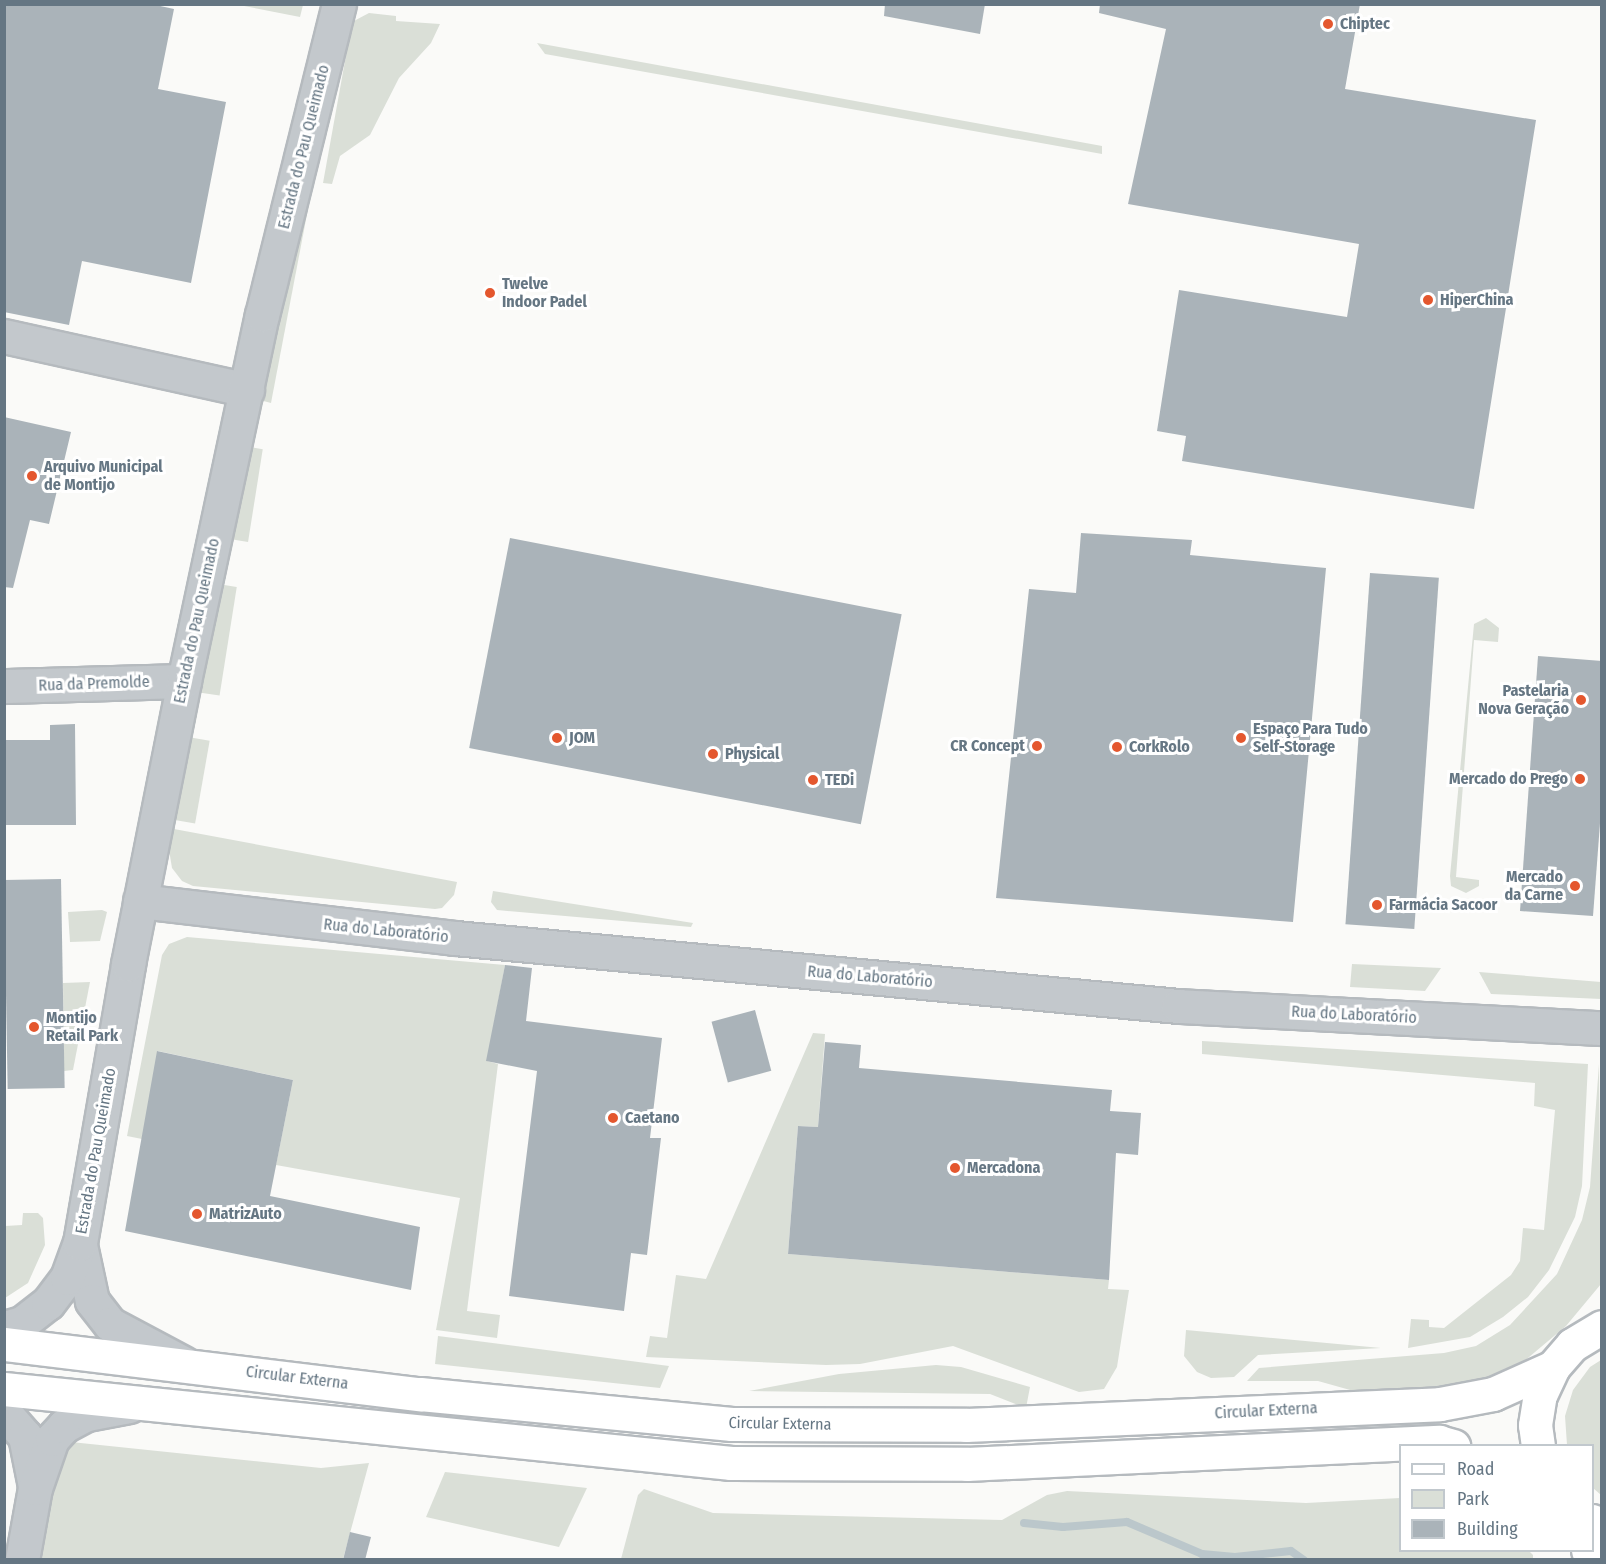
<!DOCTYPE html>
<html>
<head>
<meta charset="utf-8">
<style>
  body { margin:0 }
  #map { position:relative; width:1606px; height:1564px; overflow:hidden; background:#fafaf8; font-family:"Fira Sans Condensed",sans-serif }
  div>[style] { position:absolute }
  .green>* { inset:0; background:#dadfd7; transform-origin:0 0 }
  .stream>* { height:8px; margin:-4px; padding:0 4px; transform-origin:4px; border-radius:4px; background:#bbc7cb }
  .building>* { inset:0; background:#aab3b9; transform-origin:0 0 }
  .roads { filter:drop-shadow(2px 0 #b5babe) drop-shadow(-2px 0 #b5babe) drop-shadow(0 2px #b5babe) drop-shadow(0 -2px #b5babe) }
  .minor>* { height:33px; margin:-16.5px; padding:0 16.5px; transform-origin:16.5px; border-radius:16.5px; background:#c3c8cc }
  .major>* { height:33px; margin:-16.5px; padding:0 16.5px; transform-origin:16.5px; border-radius:16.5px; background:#fff }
  .dots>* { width:16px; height:16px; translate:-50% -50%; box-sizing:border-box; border:3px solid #fff; border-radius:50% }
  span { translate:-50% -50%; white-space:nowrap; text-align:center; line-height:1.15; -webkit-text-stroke:6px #fff; paint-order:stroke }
  .poi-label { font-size:16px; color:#657683; font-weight:700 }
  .left { translate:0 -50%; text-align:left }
  .right { translate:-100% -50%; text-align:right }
  .street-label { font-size:16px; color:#657683 }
  .frame { position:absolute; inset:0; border:6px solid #657683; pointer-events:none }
  .legend { position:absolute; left:1399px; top:1444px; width:195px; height:108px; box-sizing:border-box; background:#fff; border:2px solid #c1c8cd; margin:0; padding:8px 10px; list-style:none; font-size:18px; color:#657683 }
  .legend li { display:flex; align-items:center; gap:12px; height:30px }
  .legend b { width:30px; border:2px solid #c1c8cd }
</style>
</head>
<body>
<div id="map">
  <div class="green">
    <div style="clip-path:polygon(239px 5px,303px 5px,300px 17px)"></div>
    <div style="clip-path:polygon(369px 13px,396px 16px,396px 21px,440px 24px,431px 43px,399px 78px,370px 135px,340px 156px,332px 184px,323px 183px,352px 22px)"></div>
    <div style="clip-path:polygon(537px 43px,1102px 146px,1102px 154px,545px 54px)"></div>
    <div style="clip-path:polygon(303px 187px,312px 188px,271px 403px,252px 398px)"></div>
    <div style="left:243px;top:446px;width:20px;height:94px;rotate:9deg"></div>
    <div style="left:218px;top:584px;width:19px;height:110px;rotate:9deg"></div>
    <div style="clip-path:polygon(1486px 618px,1499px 628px,1498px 642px,1474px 640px,1456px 877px,1479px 880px,1479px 886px,1466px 893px,1451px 886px,1450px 876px,1474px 624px)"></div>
    <div style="left:188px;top:737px;width:22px;height:84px;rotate:10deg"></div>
    <div style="clip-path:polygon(174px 829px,457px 882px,454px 895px,442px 908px,435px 909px,193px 886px,182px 881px,172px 868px,169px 850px)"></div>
    <div style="clip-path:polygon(493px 891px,693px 923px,691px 927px,497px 910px,491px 902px)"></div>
    <div style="clip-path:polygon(102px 910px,107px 912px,100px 941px,70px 942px,68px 912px)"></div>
    <div style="clip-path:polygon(187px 937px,505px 965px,487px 1061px,498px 1064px,467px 1311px,500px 1315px,497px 1338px,436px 1330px,460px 1198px,276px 1165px,293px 1080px,158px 1051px,142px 1139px,127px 1136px,162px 955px,169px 944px)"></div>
    <div style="clip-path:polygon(1352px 964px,1441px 968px,1425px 991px,1350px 987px)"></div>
    <div style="clip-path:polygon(1479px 972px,1601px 982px,1601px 999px,1491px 994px)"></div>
    <div style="clip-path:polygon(90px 982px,73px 1070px,64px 1071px,63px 983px)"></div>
    <div style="clip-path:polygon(813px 1033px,825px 1034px,818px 1127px,798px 1126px,788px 1254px,1109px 1280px,1108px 1289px,1129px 1290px,1117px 1367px,1104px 1389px,1079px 1392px,953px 1346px,860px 1364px,826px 1365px,646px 1357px,650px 1336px,667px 1338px,676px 1275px,706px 1279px)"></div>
    <div style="clip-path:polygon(1202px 1041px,1588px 1064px,1582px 1186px,1575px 1217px,1549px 1270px,1528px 1297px,1503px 1317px,1470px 1337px,1408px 1348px,1411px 1319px,1429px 1320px,1429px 1327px,1444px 1328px,1511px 1275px,1520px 1261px,1523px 1228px,1544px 1230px,1555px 1110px,1534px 1106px,1535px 1083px,1202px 1054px)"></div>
    <div style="clip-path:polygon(1599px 1064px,1601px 1284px,1566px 1326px,1517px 1367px,1490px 1381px,1458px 1388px,1368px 1395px,1318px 1381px,1247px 1381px,1259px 1368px,1444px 1353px,1476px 1346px,1510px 1325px,1557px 1274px,1582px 1220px,1590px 1187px)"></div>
    <div style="clip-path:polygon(23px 1213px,38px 1213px,43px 1218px,45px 1245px,28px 1283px,5px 1298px,5px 1226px,22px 1225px)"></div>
    <div style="clip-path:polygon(1186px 1330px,1381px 1348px,1258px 1355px,1234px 1377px,1211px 1378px,1197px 1372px,1184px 1356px)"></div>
    <div style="clip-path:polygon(438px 1336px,669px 1366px,660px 1388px,435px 1364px)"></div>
    <div style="clip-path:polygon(1601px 1360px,1601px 1495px,1593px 1488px,1592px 1446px,1567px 1445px,1565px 1416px,1573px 1390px,1590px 1367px)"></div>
    <div style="clip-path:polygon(936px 1365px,961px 1367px,1030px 1387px,1026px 1408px,990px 1394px,749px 1391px,839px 1374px)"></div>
    <div style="clip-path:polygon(71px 1442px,321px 1468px,369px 1463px,343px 1559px,41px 1560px,58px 1463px)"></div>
    <div style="clip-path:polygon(445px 1472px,587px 1488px,559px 1547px,426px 1517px)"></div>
    <div style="clip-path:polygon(644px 1489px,713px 1513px,1002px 1520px,1047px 1495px,1067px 1491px,1306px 1503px,1400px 1498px,1400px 1550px,1528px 1550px,1533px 1555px,1533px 1560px,621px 1559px,638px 1495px)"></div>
  </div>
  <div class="stream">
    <div style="left:1024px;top:1523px;width:39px;rotate:6deg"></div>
    <div style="left:1063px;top:1527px;width:64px;rotate:-4.5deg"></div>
    <div style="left:1127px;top:1522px;width:82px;rotate:23.1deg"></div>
    <div style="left:1202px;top:1554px;width:33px;rotate:5deg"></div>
    <div style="left:1235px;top:1557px;width:56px;rotate:-6.1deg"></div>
    <div style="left:1291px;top:1551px;width:16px;rotate:35deg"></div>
  </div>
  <div class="building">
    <div style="clip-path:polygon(4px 4px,151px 4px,174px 9px,158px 89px,226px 102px,191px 283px,82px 261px,69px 325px,4px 312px)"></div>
    <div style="clip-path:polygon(885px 4px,985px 4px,980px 34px,884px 16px)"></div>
    <div style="clip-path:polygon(1100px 4px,1360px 4px,1345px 89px,1536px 120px,1474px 509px,1182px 461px,1186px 436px,1157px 431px,1179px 290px,1347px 317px,1359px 244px,1128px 204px,1166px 29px,1099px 13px)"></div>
    <div style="clip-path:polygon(4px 417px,71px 432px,49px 524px,30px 520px,13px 588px,4px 587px)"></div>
    <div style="clip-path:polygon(1081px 533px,1192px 540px,1190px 555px,1326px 568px,1293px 922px,996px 898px,1029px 589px,1076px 593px)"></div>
    <div style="left:510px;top:538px;width:399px;height:214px;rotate:11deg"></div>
    <div style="left:1370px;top:573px;width:69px;height:352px;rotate:4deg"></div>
    <div style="clip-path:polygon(1538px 656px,1602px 661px,1602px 797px,1593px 916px,1520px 911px)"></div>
    <div style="clip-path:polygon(75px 724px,76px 825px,4px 825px,4px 740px,50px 740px,50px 725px)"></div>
    <div style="left:61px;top:879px;width:209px;height:57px;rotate:89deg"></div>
    <div style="clip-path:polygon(505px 965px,532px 968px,526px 1021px,662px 1038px,650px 1138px,661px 1138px,647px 1255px,631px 1253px,624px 1311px,509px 1296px,537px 1071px,486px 1061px)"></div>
    <div style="left:755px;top:1010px;width:63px;height:45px;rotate:75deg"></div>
    <div style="clip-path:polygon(825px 1042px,861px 1045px,859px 1068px,1112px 1090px,1110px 1111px,1141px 1113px,1138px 1155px,1116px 1153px,1109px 1280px,788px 1254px,798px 1126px,818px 1127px)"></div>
    <div style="clip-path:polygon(157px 1051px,293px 1080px,270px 1196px,420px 1227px,411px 1290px,125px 1231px)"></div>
    <div style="clip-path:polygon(350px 1532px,371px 1537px,365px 1560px,343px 1560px)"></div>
  </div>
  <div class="roads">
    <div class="minor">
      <div style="left:4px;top:336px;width:249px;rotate:12.5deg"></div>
      <div style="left:4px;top:686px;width:180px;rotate:-1.6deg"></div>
      <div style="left:140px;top:901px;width:317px;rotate:6.7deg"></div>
      <div style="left:455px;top:938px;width:726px;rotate:5.37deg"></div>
      <div style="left:1178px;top:1006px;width:425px;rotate:3deg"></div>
      <div style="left:80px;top:1245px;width:57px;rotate:77.9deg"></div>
      <div style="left:92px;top:1301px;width:29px;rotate:52deg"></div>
      <div style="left:110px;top:1324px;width:83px;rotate:28.1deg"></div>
      <div style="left:4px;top:1328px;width:19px;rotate:-16deg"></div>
      <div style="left:22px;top:1323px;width:33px;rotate:-38deg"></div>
      <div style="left:48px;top:1303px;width:31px;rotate:-53deg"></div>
      <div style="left:67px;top:1278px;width:37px;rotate:-70deg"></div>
      <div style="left:80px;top:1243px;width:283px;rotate:-80.2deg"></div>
      <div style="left:128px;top:964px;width:288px;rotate:-78.8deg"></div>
      <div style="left:184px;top:681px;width:374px;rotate:-78deg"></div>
      <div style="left:262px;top:315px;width:320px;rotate:-76.1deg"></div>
      <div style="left:4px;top:1412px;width:32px;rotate:49deg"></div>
      <div style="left:25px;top:1436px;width:51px;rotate:78.7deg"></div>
      <div style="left:22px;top:1560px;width:73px;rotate:-79.8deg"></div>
      <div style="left:35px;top:1488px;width:52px;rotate:-70.9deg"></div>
      <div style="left:52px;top:1439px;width:18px;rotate:-47deg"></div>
      <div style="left:64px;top:1426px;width:26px;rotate:-28deg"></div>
      <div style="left:87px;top:1414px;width:43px;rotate:-10.8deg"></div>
    </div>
    <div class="major">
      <div style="left:4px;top:1344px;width:419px;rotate:6.9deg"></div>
      <div style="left:420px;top:1394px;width:313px;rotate:5.5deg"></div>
      <div style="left:732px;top:1424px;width:234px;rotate:0.2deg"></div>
      <div style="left:966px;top:1425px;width:474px;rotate:-2.5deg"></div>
      <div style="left:1440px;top:1404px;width:54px;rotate:-10.7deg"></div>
      <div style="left:1493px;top:1394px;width:66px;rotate:-24.2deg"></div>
      <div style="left:4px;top:1389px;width:731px;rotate:5.81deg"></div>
      <div style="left:731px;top:1463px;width:236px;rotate:0.2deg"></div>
      <div style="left:967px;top:1464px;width:473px;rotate:-2.7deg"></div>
      <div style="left:1439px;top:1442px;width:15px;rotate:16deg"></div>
      <div style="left:1538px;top:1446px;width:21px;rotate:-98deg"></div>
      <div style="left:1535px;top:1425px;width:30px;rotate:-81deg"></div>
      <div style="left:1540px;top:1395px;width:31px;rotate:-65deg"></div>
      <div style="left:1553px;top:1367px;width:29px;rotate:-49deg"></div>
      <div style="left:1572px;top:1345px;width:35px;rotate:-31deg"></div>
      <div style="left:1592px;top:1521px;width:11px;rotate:22deg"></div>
      <div style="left:1588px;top:1550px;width:10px;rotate:73deg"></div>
    </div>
  </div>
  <div class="dots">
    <div style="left:1328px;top:24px;background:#e4572e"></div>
    <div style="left:490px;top:293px;background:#e4572e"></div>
    <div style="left:1428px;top:300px;background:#e4572e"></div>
    <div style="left:32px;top:476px;background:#e4572e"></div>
    <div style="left:1581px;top:700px;background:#e4572e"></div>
    <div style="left:557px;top:738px;background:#e4572e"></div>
    <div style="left:1241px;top:738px;background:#e4572e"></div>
    <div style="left:1037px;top:746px;background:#e4572e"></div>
    <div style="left:1117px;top:747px;background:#e4572e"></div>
    <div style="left:713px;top:754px;background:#e4572e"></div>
    <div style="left:1580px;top:779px;background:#e4572e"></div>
    <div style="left:813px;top:780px;background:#e4572e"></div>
    <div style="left:1575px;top:886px;background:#e4572e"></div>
    <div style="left:1377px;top:905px;background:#e4572e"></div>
    <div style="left:34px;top:1027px;background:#e4572e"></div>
    <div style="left:613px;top:1118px;background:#e4572e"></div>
    <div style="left:955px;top:1168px;background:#e4572e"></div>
    <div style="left:197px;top:1214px;background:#e4572e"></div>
  </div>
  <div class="poi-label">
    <span class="left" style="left:1340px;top:24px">Chiptec</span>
    <span class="left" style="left:502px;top:293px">Twelve<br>Indoor Padel</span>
    <span class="left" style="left:1440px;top:300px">HiperChina</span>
    <span class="left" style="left:44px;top:476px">Arquivo Municipal<br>de Montijo</span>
    <span class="right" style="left:1569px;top:700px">Pastelaria<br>Nova Geração</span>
    <span class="left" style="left:1253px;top:738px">Espaço Para Tudo<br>Self-Storage</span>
    <span class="left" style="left:569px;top:738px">JOM</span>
    <span class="right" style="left:1025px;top:746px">CR Concept</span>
    <span class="left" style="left:1129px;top:747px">CorkRolo</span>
    <span class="left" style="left:725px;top:754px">Physical</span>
    <span class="right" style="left:1568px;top:779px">Mercado do Prego</span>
    <span class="left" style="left:825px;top:780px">TEDi</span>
    <span class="right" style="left:1563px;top:886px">Mercado<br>da Carne</span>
    <span class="left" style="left:1389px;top:905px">Farmácia Sacoor</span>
    <span class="left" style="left:46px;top:1027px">Montijo<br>Retail Park</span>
    <span class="left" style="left:625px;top:1118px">Caetano</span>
    <span class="left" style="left:967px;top:1168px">Mercadona</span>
    <span class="left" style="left:209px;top:1214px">MatrizAuto</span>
  </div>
  <div class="street-label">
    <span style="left:304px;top:147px;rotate:-76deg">Estrada do Pau Queimado</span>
    <span style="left:197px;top:621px;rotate:-78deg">Estrada do Pau Queimado</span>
    <span style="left:94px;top:684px;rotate:-2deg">Rua da Premolde</span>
    <span style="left:386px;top:931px;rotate:6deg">Rua do Laboratório</span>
    <span style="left:870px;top:977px;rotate:5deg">Rua do Laboratório</span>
    <span style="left:1354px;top:1015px;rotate:3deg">Rua do Laboratório</span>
    <span style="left:96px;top:1151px;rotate:-80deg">Estrada do Pau Queimado</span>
    <span style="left:297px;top:1378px;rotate:7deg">Circular Externa</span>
    <span style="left:1266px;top:1411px;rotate:-3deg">Circular Externa</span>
    <span style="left:780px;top:1424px;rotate:1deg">Circular Externa</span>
  </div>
  <div class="frame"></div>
  <ul class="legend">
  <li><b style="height:8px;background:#fff"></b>Road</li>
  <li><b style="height:16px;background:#dadfd7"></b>Park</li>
  <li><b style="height:16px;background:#aab3b9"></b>Building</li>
  </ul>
</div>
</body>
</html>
